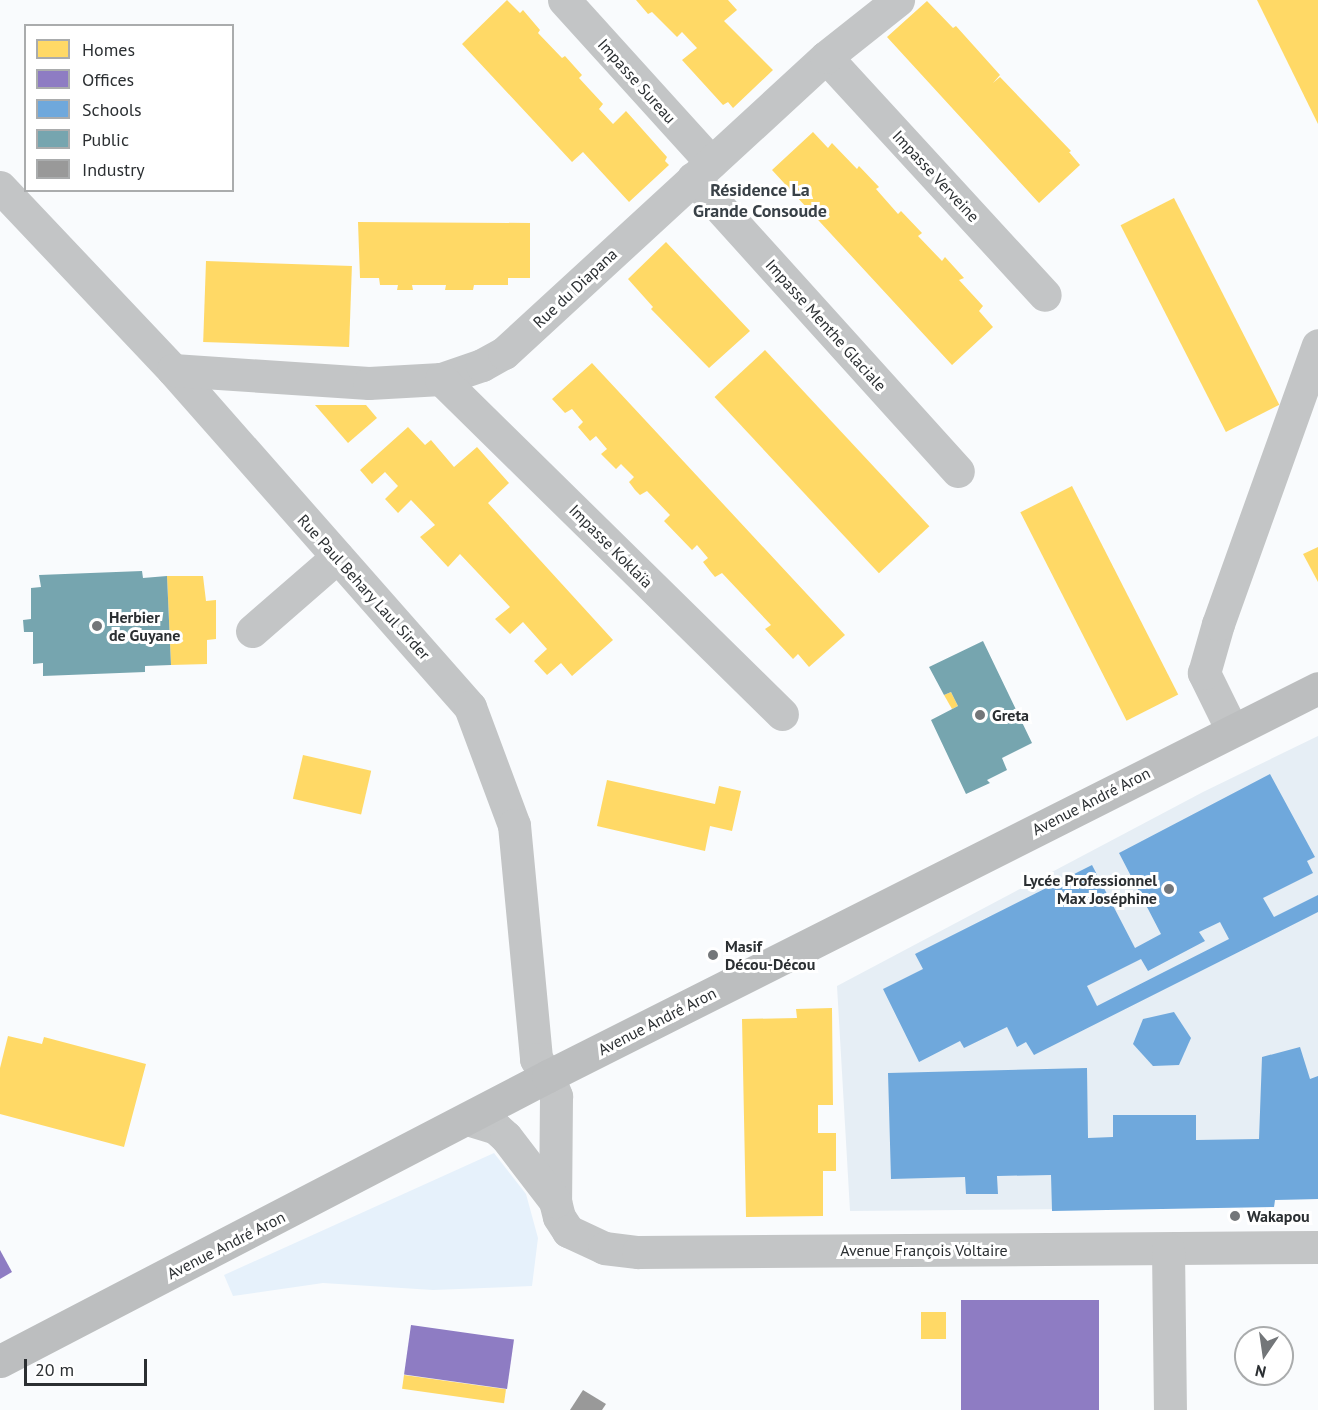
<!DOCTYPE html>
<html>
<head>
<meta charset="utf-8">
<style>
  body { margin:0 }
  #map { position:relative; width:1318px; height:1410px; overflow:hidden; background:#f9fbfd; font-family:"PT Sans",sans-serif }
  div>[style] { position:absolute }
  .built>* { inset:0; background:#e6eef5 }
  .green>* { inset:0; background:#e6f1fb }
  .homes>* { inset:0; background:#ffd966; transform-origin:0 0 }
  .offices>* { inset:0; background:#8e7cc3; transform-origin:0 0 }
  .schools>* { inset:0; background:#6fa8dc }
  .public>* { inset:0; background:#76a5af }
  .industry>* { inset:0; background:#999 }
  .minor>* { height:33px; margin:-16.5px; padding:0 16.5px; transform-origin:16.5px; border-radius:16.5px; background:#c3c5c6 }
  .major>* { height:33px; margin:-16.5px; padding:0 16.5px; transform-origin:16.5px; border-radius:16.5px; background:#bcbebf }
  .dots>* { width:16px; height:16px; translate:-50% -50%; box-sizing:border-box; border:3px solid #fff; border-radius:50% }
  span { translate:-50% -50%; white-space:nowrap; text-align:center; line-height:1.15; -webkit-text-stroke:6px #fff; paint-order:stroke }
  .street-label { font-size:16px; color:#2b2f32 }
  .poi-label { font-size:16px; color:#2b2f32; font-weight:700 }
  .left { translate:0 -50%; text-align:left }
  .right { translate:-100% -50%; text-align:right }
  .neighbourhood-label { font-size:18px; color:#394147; font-weight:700 }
  .legend { position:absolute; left:24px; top:24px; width:210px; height:168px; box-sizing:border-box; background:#fff; border:2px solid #aaacad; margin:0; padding:8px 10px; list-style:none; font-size:18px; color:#2b2f32 }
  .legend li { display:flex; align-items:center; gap:12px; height:30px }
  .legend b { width:30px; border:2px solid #aaacad }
  .north { position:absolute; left:1234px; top:1326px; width:60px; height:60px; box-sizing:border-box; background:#fff; border:2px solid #aaacad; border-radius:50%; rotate:193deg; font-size:16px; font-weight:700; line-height:24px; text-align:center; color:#2b2f32 }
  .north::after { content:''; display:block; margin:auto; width:21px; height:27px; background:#737679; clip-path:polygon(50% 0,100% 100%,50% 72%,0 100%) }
  .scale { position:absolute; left:24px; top:1359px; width:123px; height:27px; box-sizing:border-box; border:3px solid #2b2f32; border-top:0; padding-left:8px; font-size:18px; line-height:21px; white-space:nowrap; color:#2b2f32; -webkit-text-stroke:4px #fff; paint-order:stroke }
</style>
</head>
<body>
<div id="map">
  <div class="built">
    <div style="clip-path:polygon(1318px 736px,1318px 1199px,1275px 1200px,1274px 1207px,850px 1211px,837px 986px,1203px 792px)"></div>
  </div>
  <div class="green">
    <div style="clip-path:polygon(494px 1153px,526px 1194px,538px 1238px,532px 1286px,433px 1290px,323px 1283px,233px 1296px,224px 1275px)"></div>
  </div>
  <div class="homes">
    <div style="clip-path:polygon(507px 0,520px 13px,523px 10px,540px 30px,538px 33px,562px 58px,565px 56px,582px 75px,579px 78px,603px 104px,599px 109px,613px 124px,626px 111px,667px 157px,665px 161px,669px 165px,629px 202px,583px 152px,572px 162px,462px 44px)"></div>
    <div style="clip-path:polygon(636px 0,728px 0,737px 10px,724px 21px,773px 70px,733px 108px,728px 102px,723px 105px,682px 60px,697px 48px,682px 32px,677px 37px,652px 12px,648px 14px)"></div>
    <div style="clip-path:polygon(1257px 0,1318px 0,1318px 124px)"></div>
    <div style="clip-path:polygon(927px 1px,953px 28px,956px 26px,1000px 75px,993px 83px,1000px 77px,1071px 151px,1061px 158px,1069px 152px,1080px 165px,1039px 203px,887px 37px)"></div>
    <div style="clip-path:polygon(813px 132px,828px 148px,832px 143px,857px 169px,859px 166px,879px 187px,876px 189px,898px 214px,901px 211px,922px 233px,918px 236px,942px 261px,945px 257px,964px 278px,959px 280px,983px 306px,979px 311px,993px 327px,952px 365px,772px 170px)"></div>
    <div style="left:1174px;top:198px;width:232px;height:60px;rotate:63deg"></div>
    <div style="clip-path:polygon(358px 222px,530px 223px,530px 278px,508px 278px,508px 285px,474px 285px,473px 290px,445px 290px,446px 285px,412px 285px,413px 290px,397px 290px,398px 285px,380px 285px,379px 278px,360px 278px)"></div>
    <div style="clip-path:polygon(666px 242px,750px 331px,709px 368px,651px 309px,653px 307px,628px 279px)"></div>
    <div style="left:206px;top:261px;width:146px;height:81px;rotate:2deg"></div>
    <div style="left:765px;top:350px;width:241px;height:69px;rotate:47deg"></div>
    <div style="clip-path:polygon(592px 363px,845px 635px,809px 667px,798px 654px,793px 659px,765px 629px,771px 625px,722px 573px,715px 577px,710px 571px,703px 562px,708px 558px,697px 545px,692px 550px,664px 521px,670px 515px,647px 491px,640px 495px,635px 490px,629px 482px,634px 477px,621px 464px,616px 469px,601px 454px,607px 449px,596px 436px,590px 441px,578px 427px,583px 422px,572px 409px,565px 413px,552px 399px)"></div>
    <div style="clip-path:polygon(315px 405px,366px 405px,377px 418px,348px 443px)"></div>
    <div style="clip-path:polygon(408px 427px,425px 445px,431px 440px,454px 467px,477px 447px,509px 483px,488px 503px,613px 640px,572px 676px,561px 663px,547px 675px,534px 661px,547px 649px,523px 622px,510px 634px,495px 619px,510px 607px,460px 554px,448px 567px,420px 537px,435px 525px,411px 500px,398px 513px,385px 499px,398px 486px,385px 472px,372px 484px,360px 470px)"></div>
    <div style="left:1072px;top:486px;width:234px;height:58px;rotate:63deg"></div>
    <div style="clip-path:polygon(1318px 547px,1318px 582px,1303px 554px)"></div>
    <div style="clip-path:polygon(167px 576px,203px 576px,206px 601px,216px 600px,216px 639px,207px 640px,207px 664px,171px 665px)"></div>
    <div style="clip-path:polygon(951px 692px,958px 706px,952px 709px,944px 695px)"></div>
    <div style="left:303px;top:755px;width:70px;height:45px;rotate:13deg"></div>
    <div style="clip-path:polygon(607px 780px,715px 804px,719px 786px,741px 791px,732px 831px,710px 826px,705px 851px,597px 826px)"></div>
    <div style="clip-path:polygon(832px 1008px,833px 1105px,818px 1105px,818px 1133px,836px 1133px,836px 1171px,823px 1171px,823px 1216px,746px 1217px,742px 1019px,797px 1018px,796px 1009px)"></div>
    <div style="clip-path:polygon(8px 1036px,42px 1044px,44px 1037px,146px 1064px,124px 1147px,0 1114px,0 1068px)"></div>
    <div style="left:921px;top:1312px;width:25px;height:27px"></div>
    <div style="left:404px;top:1375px;width:103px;height:14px;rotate:8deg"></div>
  </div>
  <div class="offices">
    <div style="clip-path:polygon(0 1250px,12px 1272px,0 1279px)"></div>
    <div style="left:961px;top:1300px;width:138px;height:110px"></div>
    <div style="left:411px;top:1325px;width:104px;height:50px;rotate:8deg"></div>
  </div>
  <div class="schools">
    <div style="clip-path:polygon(evenodd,1270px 774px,1315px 857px,1307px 861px,1313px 873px,1263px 898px,1274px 917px,1318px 895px,1318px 912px,1034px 1055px,1026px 1042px,1017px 1047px,1007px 1027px,964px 1048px,960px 1041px,919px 1062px,883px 989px,923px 969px,915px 954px,1092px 865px,1135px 948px,1161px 934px,1119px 853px,1270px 774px,1220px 922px,1229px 939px,1097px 1006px,1087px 986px,1141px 959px,1148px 971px,1205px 941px,1199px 932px,1220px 922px)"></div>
    <div style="clip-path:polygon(1174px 1012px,1191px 1038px,1179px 1065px,1153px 1066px,1133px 1044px,1143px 1019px)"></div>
    <div style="clip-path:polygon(1300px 1047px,1310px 1079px,1318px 1076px,1318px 1199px,1275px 1200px,1274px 1207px,1052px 1211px,1051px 1175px,997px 1176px,998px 1194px,966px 1194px,965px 1177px,891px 1179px,888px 1073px,1087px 1068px,1088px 1138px,1113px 1137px,1113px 1115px,1196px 1115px,1196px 1140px,1259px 1139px,1262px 1057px)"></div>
  </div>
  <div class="public">
    <div style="clip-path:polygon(142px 571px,143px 578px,167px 576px,171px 665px,145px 666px,145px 672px,43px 676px,43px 663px,33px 664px,33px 632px,24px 632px,23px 620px,31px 619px,31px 588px,41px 587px,39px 575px)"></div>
    <div style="clip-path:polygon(983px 641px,1032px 743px,1002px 758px,1007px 770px,987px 780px,990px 783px,966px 794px,931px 720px,958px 706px,951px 692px,944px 695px,929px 667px)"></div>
  </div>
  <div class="industry">
    <div style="clip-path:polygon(583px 1390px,606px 1404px,602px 1410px,570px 1410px)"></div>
  </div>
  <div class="minor">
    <div style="left:564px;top:0;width:219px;rotate:47.8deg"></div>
    <div style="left:826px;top:57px;width:323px;rotate:47.4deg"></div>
    <div style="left:693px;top:178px;width:395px;rotate:47.9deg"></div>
    <div style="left:0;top:187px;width:252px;rotate:46.6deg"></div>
    <div style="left:173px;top:370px;width:449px;rotate:48.6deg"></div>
    <div style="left:470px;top:707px;width:126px;rotate:69.6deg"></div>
    <div style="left:514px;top:825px;width:235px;rotate:84.6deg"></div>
    <div style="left:536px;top:1059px;width:21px;rotate:55deg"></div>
    <div style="left:548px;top:1076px;width:22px;rotate:68deg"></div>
    <div style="left:556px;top:1096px;width:105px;rotate:90.5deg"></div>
    <div style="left:555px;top:1201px;width:16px;rotate:76deg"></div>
    <div style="left:559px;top:1217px;width:17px;rotate:57deg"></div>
    <div style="left:568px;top:1231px;width:40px;rotate:25deg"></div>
    <div style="left:604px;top:1248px;width:34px;rotate:7deg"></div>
    <div style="left:638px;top:1252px;width:680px;rotate:-0.42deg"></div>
    <div style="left:173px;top:370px;width:196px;rotate:3.8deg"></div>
    <div style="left:369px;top:383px;width:72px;rotate:-3.2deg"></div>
    <div style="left:441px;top:379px;width:43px;rotate:-18.9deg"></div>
    <div style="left:482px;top:365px;width:25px;rotate:-29deg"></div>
    <div style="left:504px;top:353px;width:437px;rotate:-42.6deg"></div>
    <div style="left:826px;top:57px;width:92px;rotate:-38.4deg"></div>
    <div style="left:441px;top:379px;width:478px;rotate:44.5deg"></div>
    <div style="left:252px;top:631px;width:113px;rotate:-41deg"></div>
    <div style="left:1232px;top:730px;width:64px;rotate:-116.2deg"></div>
    <div style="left:1204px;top:673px;width:51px;rotate:-74.1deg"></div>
    <div style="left:1218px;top:624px;width:296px;rotate:-70.3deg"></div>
    <div style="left:467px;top:1119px;width:30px;rotate:17deg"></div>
    <div style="left:496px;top:1128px;width:13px;rotate:42deg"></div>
    <div style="left:506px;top:1137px;width:81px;rotate:52.6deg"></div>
    <div style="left:1168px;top:1249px;width:161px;rotate:89.3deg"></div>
  </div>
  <div class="major">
    <div style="left:0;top:1361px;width:618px;rotate:-27.48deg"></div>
    <div style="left:548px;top:1076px;width:862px;rotate:-26.74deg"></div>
  </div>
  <div class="dots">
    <div style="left:97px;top:626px;background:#737679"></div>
    <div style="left:980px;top:715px;background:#737679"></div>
    <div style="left:1169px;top:889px;background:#737679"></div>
    <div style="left:713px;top:955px;background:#737679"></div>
    <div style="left:1235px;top:1216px;background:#737679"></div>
  </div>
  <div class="street-label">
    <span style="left:637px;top:81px;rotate:48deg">Impasse Sureau</span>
    <span style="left:936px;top:176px;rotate:47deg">Impasse Verveine</span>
    <span style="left:575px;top:288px;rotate:-43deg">Rue du Diapana</span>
    <span style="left:826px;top:325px;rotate:48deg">Impasse Menthe Glaciale</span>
    <span style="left:611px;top:546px;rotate:45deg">Impasse Koklaïa</span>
    <span style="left:364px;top:587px;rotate:48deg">Rue Paul Behary Laul Sirder</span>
    <span style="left:1091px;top:801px;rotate:-27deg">Avenue André Aron</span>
    <span style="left:657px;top:1021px;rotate:-27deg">Avenue André Aron</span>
    <span style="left:226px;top:1245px;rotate:-27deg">Avenue André Aron</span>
    <span style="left:924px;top:1250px">Avenue François Voltaire</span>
  </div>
  <div class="poi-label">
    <span class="left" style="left:109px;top:626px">Herbier<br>de Guyane</span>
    <span class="left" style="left:992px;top:715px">Greta</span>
    <span class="right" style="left:1157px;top:889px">Lycée Professionnel<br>Max Joséphine</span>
    <span class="left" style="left:725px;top:955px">Masif<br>Décou-Décou</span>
    <span class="left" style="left:1247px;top:1216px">Wakapou</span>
  </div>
  <div class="neighbourhood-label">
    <span style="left:760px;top:201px">Résidence La<br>Grande Consoude</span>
  </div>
  <ul class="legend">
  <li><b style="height:16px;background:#ffd966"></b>Homes</li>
  <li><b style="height:16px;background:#8e7cc3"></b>Offices</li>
  <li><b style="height:16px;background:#6fa8dc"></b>Schools</li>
  <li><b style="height:16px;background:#76a5af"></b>Public</li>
  <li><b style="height:16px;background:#999"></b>Industry</li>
  </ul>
  <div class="north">N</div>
  <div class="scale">20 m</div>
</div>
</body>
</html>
